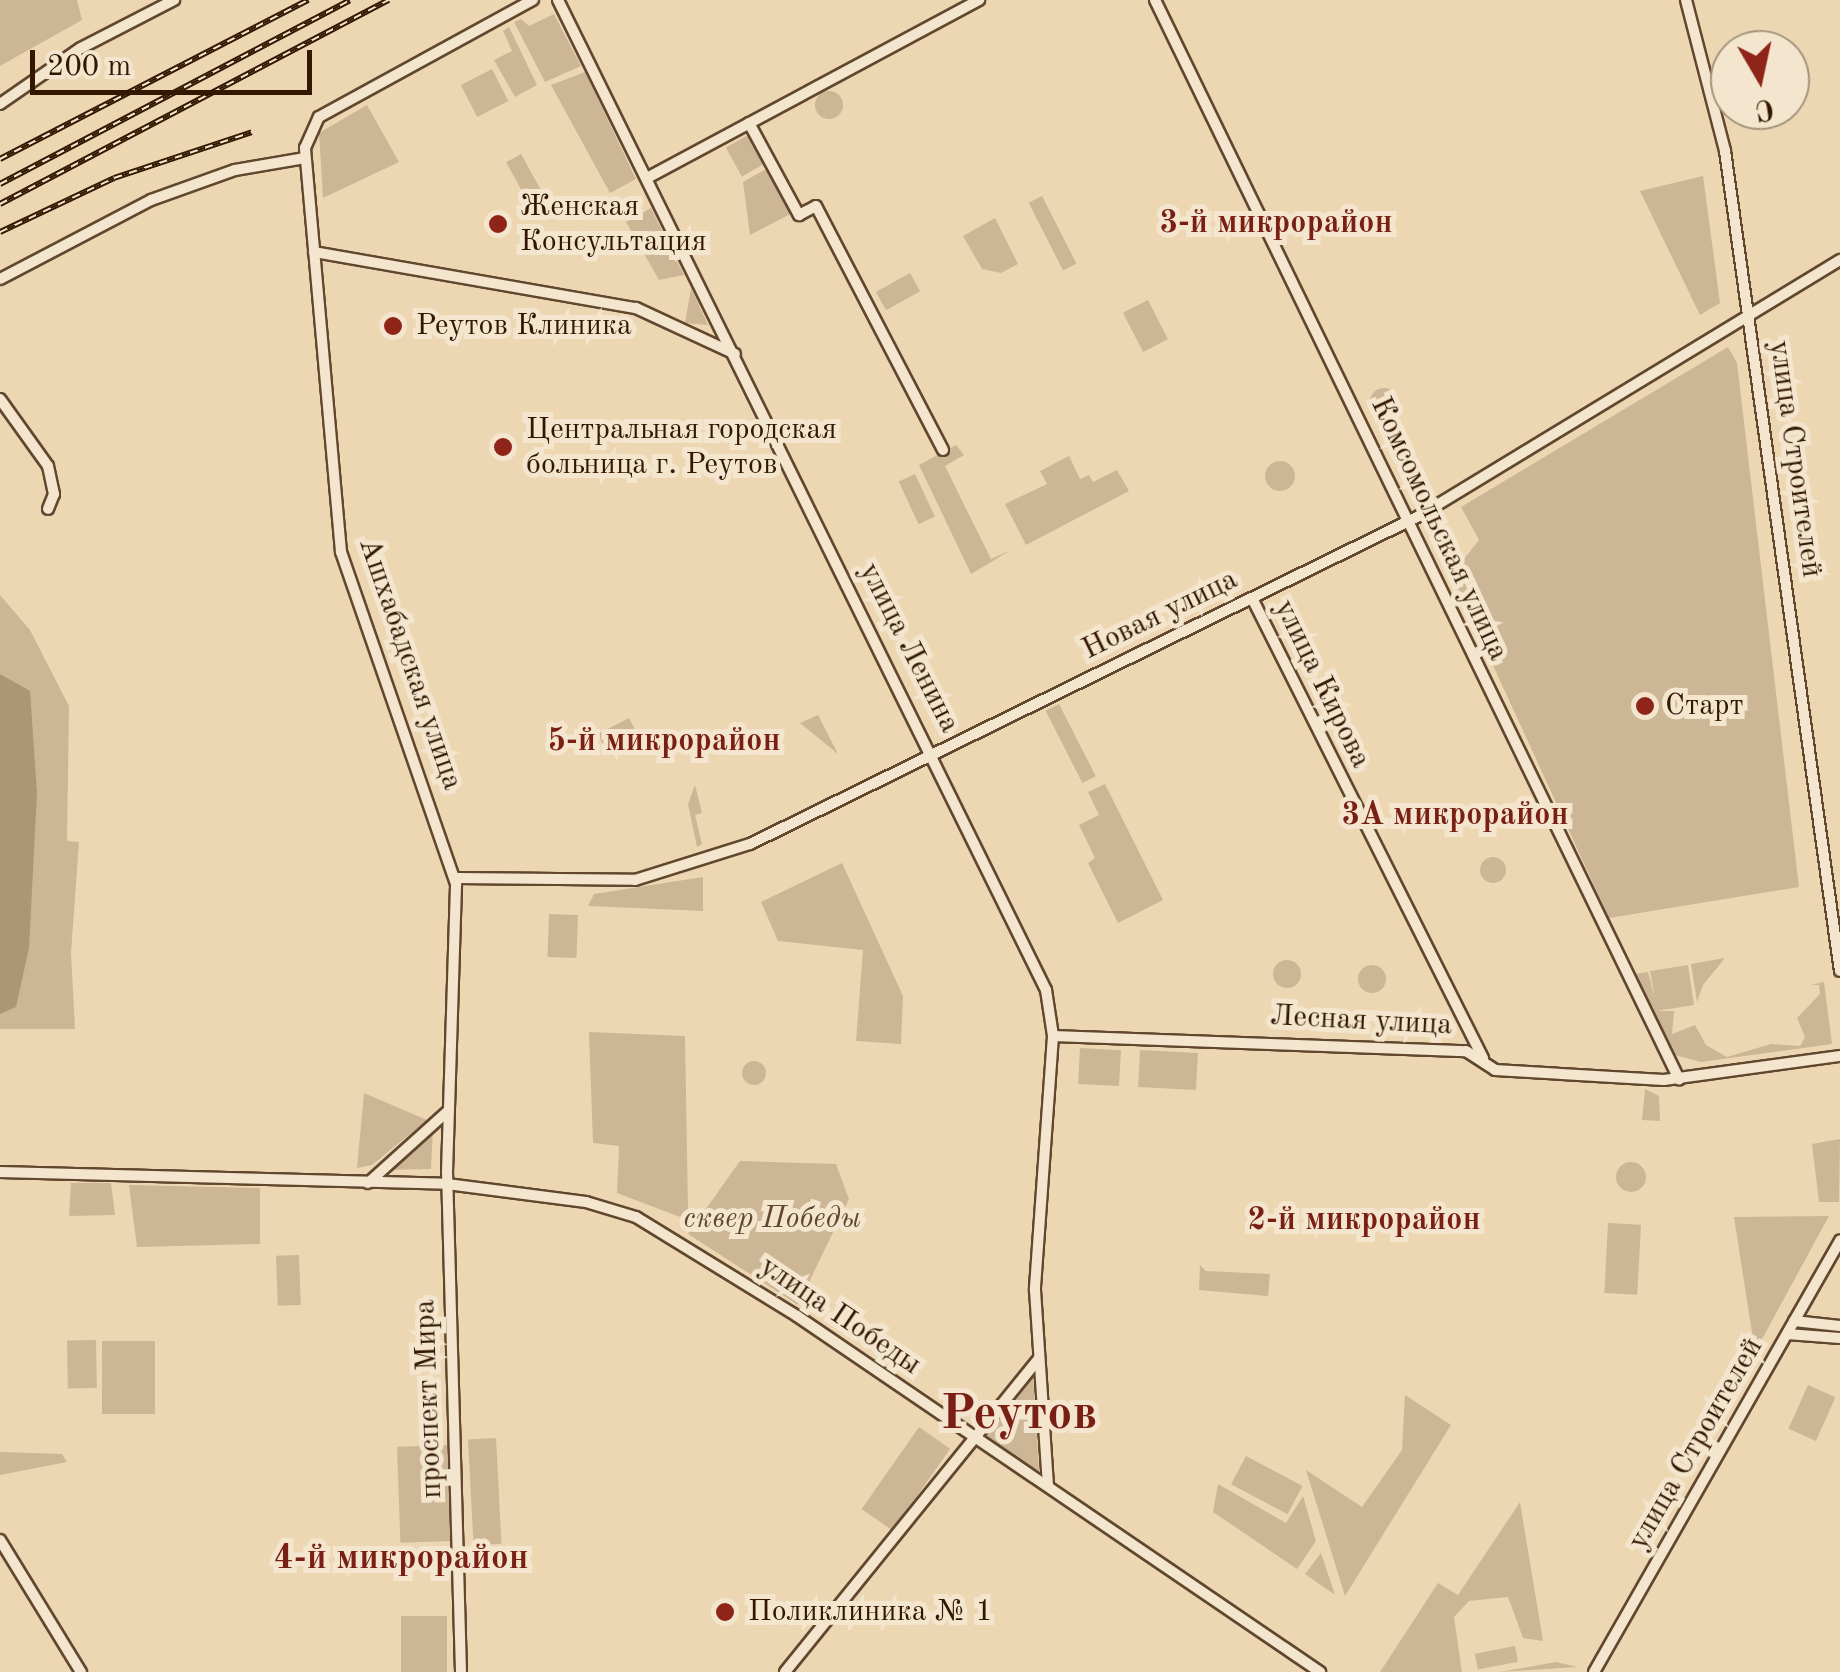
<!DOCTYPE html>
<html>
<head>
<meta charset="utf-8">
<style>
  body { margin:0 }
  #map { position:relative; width:1840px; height:1672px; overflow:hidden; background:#edd7b3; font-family:"Old Standard TT",serif }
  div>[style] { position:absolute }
  .green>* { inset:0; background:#cdb695; transform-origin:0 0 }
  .round { border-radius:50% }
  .water>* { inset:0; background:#ad9676 }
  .roads { filter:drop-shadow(2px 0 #61472e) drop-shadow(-2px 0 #61472e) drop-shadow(0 2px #61472e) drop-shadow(0 -2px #61472e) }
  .minor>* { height:10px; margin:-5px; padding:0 5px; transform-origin:5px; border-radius:5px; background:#f3e5ce }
  .rail>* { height:6px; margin-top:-3px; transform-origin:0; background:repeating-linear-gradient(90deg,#f3e5ce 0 8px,#321701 0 16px); box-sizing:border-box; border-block:2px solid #321701 }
  .dots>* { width:28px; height:28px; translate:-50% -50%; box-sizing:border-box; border:5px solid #f3e5ce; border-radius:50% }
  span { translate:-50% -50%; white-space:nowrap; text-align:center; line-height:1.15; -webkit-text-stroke:10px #f3e5ce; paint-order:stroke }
  .poi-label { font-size:30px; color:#321701 }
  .left { translate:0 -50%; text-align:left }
  .street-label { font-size:30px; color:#321701 }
  .park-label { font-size:30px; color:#60472d; font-style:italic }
  .neighbourhood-label { font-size:32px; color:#7a1f14; font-weight:700 }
  .quarter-label { font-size:35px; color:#7a1f14; font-weight:700 }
  .town-label { font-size:50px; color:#7a1f14; font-weight:700 }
  .north { position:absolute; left:1710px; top:30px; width:100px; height:100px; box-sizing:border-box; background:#f3e5ce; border:2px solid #a6937c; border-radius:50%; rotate:171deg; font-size:28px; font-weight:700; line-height:40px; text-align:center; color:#321701 }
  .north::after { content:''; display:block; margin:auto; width:35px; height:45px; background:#8f2418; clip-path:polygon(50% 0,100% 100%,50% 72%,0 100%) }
  .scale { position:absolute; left:30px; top:50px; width:282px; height:45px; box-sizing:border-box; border:5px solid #321701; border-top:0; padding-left:12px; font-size:30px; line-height:35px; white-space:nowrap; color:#321701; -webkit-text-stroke:8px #f3e5ce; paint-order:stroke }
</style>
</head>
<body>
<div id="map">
  <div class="green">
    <div style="clip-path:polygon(0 0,77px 0,82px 20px,0 66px)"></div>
    <div style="clip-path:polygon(554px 14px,581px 66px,545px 82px,514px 22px,521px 19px,529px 26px)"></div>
    <div style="clip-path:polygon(509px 27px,537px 85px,515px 97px,494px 60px,512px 51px,503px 31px)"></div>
    <div style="left:492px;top:69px;width:36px;height:35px;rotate:63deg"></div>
    <div style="clip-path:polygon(585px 72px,636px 179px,610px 193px,551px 85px)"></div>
    <div class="round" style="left:815px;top:91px;width:28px;height:28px"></div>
    <div style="clip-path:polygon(367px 105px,399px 162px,323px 198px,319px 133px)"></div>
    <div style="left:752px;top:133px;width:33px;height:30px;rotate:61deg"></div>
    <div style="left:521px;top:154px;width:50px;height:17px;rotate:61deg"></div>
    <div style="clip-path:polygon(770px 167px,794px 212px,750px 235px,743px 182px)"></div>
    <div style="clip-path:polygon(1703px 176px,1720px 303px,1700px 315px,1640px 191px)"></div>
    <div style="left:1042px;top:196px;width:76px;height:15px;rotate:63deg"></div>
    <div style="clip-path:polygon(651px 208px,684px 275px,659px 280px,626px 222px)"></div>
    <div style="clip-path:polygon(995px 218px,1018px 264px,1001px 273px,982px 269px,963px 236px)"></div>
    <div style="left:910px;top:273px;width:21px;height:39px;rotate:61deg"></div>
    <div style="clip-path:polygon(691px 288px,708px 325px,685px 323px)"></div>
    <div style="left:1148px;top:300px;width:44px;height:28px;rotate:63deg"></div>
    <div style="clip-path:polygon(1728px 347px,1737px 363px,1799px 887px,1609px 918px,1447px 565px,1464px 559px,1479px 540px,1461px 507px)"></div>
    <div class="round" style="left:1370px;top:388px;width:28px;height:28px"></div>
    <div style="clip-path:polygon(956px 445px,964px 455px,945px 466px,991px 559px,1011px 550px,971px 574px,919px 465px)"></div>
    <div style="clip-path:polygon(1069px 456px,1080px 479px,1089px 475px,1093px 482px,1117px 470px,1129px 491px,1026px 545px,1005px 504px,1047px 484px,1040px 471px)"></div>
    <div class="round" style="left:1265px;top:461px;width:30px;height:30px"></div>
    <div style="left:915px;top:474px;width:47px;height:18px;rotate:65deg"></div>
    <div style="clip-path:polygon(0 595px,30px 630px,69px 706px,67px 841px,79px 842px,71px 953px,75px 1029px,0 1029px)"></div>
    <div style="left:1059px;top:704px;width:81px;height:15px;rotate:63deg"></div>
    <div style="clip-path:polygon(818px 715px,838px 754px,800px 723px)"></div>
    <div style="left:629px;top:718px;width:20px;height:35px;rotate:63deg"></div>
    <div style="clip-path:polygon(1105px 784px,1163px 900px,1118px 923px,1088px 863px,1095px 858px,1079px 825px,1099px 815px,1088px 792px)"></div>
    <div style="clip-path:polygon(695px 785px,702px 813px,695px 815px,702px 844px,697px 847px,688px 804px)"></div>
    <div class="round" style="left:1480px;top:857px;width:26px;height:26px"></div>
    <div style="clip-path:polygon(842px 863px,903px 996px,901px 1044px,856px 1041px,863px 950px,778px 941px,761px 902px)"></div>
    <div style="clip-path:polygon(703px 877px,703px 911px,588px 906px,594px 894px)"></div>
    <div style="left:549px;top:914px;width:29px;height:43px;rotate:2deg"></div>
    <div style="clip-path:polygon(1725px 958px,1703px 985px,1697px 1002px,1691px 964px)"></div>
    <div class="round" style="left:1273px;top:960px;width:28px;height:28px"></div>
    <div class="round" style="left:1358px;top:965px;width:28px;height:28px"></div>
    <div style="clip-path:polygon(1688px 965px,1694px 1005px,1657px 1011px,1674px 1011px,1672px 1034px,1695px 1025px,1706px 1045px,1727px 1057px,1771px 1044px,1800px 1046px,1805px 1037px,1797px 1018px,1820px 994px,1819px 985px,1811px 985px,1824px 982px,1832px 1044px,1701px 1062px,1675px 1055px,1634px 974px,1648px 972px,1655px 999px,1650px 971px)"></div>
    <div style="clip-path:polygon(589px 1032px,685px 1036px,688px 1209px,680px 1217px,617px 1193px,619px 1146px,593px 1143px)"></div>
    <div style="left:1080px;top:1048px;width:41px;height:36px;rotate:3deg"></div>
    <div style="left:1140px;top:1050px;width:58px;height:37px;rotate:3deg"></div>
    <div class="round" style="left:742px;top:1061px;width:24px;height:24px"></div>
    <div style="clip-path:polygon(1645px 1089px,1659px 1096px,1660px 1121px,1642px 1120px)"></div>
    <div style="clip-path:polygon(364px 1093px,427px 1120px,372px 1165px,357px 1168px)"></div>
    <div style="clip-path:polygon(433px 1128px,431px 1169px,386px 1170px)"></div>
    <div style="clip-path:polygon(1840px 1139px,1839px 1202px,1819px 1202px,1812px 1144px)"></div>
    <div style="clip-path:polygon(740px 1161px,836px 1164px,849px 1199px,798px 1305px,688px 1234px)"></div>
    <div class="round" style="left:1616px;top:1162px;width:30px;height:30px"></div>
    <div style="clip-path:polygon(71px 1183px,111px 1183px,115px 1215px,69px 1216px)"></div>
    <div style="clip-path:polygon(129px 1185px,260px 1188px,260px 1244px,137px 1247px)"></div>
    <div style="clip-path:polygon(1829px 1216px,1755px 1352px,1734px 1217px)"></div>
    <div style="left:1608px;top:1223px;width:33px;height:70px;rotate:3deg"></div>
    <div style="left:299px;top:1255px;width:50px;height:23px;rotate:88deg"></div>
    <div style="clip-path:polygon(1200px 1265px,1206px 1271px,1270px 1274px,1268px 1296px,1199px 1290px)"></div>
    <div style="left:96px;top:1340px;width:48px;height:29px;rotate:89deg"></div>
    <div style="left:155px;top:1341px;width:73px;height:53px;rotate:90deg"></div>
    <div style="clip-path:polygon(1033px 1374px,1039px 1472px,984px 1436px)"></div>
    <div style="left:1808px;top:1385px;width:30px;height:48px;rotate:24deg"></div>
    <div style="clip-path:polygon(1405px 1395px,1451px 1425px,1345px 1596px,1306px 1470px,1362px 1507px,1402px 1450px)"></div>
    <div style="left:919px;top:1427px;width:38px;height:100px;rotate:35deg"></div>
    <div style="left:496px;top:1438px;width:106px;height:28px;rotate:87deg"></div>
    <div style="left:448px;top:1445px;width:96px;height:51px;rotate:88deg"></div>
    <div style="clip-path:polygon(0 1452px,62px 1454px,67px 1462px,0 1475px)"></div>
    <div style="left:1246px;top:1456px;width:64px;height:32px;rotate:28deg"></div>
    <div style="clip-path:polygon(1218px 1484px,1286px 1523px,1303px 1496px,1316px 1541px,1297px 1569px,1213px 1512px)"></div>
    <div style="clip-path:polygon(1520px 1502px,1543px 1641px,1523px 1638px,1508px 1597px,1469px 1601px,1454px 1617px,1462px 1672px,1380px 1672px,1438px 1583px,1458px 1595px)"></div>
    <div style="clip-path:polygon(1321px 1553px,1335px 1595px,1305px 1574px)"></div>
    <div style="left:447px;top:1616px;width:56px;height:46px;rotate:90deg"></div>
    <div style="left:1515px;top:1646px;width:16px;height:41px;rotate:79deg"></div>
    <div style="clip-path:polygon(1556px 1662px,1578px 1667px,1500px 1672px)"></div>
  </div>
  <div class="water">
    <div style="clip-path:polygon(0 674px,30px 691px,37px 793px,29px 948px,16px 1007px,0 1014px)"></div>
  </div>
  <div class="roads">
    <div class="minor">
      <div style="left:558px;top:0;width:1104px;rotate:63.76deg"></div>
      <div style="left:1046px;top:990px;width:47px;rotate:81.3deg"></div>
      <div style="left:1053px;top:1036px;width:255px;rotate:94.1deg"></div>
      <div style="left:1035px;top:1290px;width:196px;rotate:86.2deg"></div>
      <div style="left:1155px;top:0;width:1200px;rotate:64.1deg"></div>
      <div style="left:1686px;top:0;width:156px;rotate:75.5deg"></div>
      <div style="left:1725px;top:151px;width:828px;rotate:82.02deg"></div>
      <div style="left:0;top:104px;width:98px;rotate:-34.7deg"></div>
      <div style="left:81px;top:48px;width:105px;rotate:-27.3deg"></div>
      <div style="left:749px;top:123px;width:105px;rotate:61.5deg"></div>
      <div style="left:799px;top:215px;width:19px;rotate:-28deg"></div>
      <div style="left:816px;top:206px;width:275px;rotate:62.5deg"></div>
      <div style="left:647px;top:178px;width:377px;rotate:-28.2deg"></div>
      <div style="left:314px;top:252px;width:327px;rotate:9.9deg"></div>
      <div style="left:636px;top:308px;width:109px;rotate:24.9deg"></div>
      <div style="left:0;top:279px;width:170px;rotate:-27.6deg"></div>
      <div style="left:151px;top:200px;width:89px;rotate:-19.7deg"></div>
      <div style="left:235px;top:170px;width:71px;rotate:-9.7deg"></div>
      <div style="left:0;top:399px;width:82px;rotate:54.4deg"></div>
      <div style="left:48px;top:466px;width:29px;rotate:78deg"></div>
      <div style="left:54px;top:494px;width:16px;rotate:112deg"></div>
      <div style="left:1252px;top:598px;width:515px;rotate:63.34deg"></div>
      <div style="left:456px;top:878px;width:179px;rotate:0.6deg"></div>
      <div style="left:635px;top:880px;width:121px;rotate:-17.4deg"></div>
      <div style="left:750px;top:844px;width:745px;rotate:-26.12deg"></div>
      <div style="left:1419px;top:516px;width:493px;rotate:-31.3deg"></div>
      <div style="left:1053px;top:1036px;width:413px;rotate:2.1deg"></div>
      <div style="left:1466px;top:1051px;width:35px;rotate:33deg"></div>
      <div style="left:1495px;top:1070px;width:169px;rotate:3.4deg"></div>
      <div style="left:1664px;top:1080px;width:178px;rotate:-7.8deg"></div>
      <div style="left:0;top:1172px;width:447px;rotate:1.5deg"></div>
      <div style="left:447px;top:1184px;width:140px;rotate:7.4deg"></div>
      <div style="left:586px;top:1202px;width:52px;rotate:16.7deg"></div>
      <div style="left:636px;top:1217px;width:189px;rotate:31.6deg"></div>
      <div style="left:797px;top:1316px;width:633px;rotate:34.24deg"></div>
      <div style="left:368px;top:1183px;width:108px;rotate:-42deg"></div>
      <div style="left:1794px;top:1321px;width:46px;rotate:6.2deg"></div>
      <div style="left:1787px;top:1334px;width:53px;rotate:4.3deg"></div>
      <div style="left:0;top:1540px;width:155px;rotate:58.5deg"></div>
      <div style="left:461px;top:1672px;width:500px;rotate:-91.6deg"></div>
      <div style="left:447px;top:1172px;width:288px;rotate:-88.2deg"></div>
      <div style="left:456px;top:884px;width:351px;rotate:-109.1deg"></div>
      <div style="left:341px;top:552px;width:406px;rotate:-95.1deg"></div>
      <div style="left:305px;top:148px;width:34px;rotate:-66deg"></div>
      <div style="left:319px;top:117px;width:244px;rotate:-28.7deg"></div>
      <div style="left:785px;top:1672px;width:404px;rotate:-51deg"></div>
      <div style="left:1594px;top:1672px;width:497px;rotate:-60.3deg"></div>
    </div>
  </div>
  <div class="rail">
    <div style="left:0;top:159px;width:347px;rotate:-27.3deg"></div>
    <div style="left:0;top:184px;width:395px;rotate:-27.7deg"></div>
    <div style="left:0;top:204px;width:439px;rotate:-27.7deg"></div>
    <div style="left:0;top:232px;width:126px;rotate:-25.3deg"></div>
    <div style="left:114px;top:178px;width:145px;rotate:-18.4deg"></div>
  </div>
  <div class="dots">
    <div style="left:498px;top:224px;background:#8f2418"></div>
    <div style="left:393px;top:326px;background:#8f2418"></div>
    <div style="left:503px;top:447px;background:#8f2418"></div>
    <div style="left:1645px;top:706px;background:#8f2418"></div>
    <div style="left:725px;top:1612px;background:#8f2418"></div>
  </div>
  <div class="poi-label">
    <span class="left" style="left:520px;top:224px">Женская<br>Консультация</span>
    <span class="left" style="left:416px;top:326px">Реутов Клиника</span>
    <span class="left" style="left:526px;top:447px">Центральная городская<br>больница г. Реутов</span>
    <span class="left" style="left:1665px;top:706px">Старт</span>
    <span class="left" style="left:748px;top:1612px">Поликлиника № 1</span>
  </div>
  <div class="street-label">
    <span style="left:1795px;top:459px;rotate:82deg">улица Строителей</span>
    <span style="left:1439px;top:529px;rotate:65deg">Комсомольская улица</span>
    <span style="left:1160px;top:615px;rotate:-26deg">Новая улица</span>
    <span style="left:909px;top:648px;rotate:63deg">улица Ленина</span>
    <span style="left:410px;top:664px;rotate:71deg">Ашхабадская улица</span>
    <span style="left:1322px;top:684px;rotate:64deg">улица Кирова</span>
    <span style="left:1361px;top:1021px;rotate:3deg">Лесная улица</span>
    <span style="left:840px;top:1316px;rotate:34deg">улица Победы</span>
    <span style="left:429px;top:1399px;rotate:-92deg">проспект Мира</span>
    <span style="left:1696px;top:1444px;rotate:-60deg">улица Строителей</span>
  </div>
  <div class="park-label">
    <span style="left:772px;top:1219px">сквер Победы</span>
  </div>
  <div class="neighbourhood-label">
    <span style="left:1276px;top:224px">3-й микрорайон</span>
    <span style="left:664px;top:742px">5-й микрорайон</span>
    <span style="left:1455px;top:816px">3А микрорайон</span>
    <span style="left:1364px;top:1221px">2-й микрорайон</span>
  </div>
  <div class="quarter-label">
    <span style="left:401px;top:1559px">4-й микрорайон</span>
  </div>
  <div class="town-label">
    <span style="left:1019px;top:1416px">Реутов</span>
  </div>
  <div class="north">С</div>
  <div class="scale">200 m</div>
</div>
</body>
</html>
